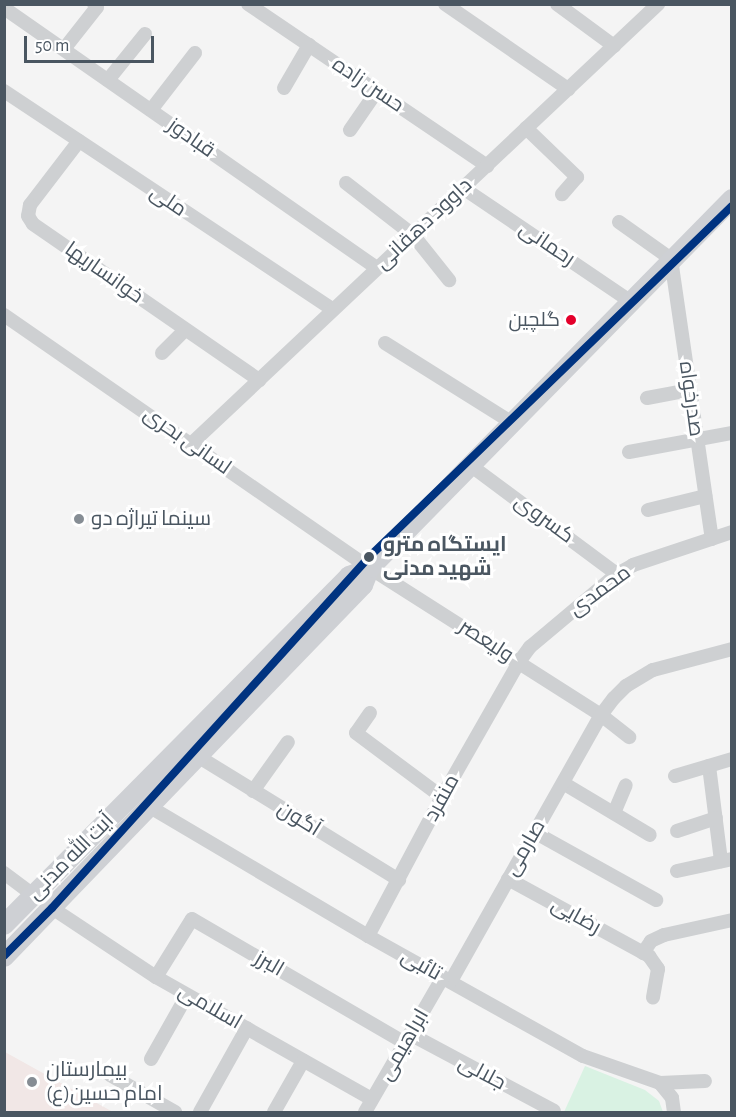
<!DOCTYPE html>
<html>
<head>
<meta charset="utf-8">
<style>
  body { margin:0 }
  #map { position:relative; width:736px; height:1117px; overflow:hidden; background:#f4f4f4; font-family:"Alegreya Sans",Cairo,sans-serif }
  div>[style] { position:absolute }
  .medical>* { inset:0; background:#f1e7e6 }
  .green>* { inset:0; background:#d9f2e3 }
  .street>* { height:14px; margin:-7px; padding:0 7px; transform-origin:7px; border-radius:7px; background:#ced0d2 }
  .secondary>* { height:20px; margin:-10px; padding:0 10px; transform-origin:10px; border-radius:10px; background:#ced0d4 }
  .metro-1>* { height:8px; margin:-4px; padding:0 4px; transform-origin:4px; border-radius:4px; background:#003380 }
  .dots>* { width:16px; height:16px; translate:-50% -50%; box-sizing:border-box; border:3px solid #fff; border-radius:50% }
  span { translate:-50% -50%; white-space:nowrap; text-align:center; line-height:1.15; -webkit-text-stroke:6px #fff; paint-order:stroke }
  .bus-label { font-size:20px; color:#4a5661 }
  .right { translate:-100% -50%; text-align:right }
  .street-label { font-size:21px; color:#4a5661 }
  .poi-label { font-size:21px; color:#4a5661 }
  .left { translate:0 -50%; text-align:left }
  .stop-label { font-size:21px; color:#4a5661; font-weight:700 }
  .frame { position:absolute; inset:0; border:6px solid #4a5661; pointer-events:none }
  .scale { position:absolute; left:24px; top:36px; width:130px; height:27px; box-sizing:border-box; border:3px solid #4a5661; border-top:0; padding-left:8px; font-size:18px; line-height:21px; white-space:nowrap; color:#4a5661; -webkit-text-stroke:4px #fff; paint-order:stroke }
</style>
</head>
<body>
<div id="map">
  <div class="medical">
    <div style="clip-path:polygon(5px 1052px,113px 1112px,5px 1112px)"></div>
  </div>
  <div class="green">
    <div style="clip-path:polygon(585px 1066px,645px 1090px,659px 1101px,663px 1112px,564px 1112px)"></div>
  </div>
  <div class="street">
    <div style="left:248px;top:4px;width:289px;rotate:34.1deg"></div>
    <div style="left:445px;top:4px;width:150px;rotate:34.6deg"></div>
    <div style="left:557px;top:4px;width:71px;rotate:36.4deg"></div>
    <div style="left:4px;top:8px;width:455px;rotate:34.9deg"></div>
    <div style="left:64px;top:49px;width:53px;rotate:-51.8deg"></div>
    <div style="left:97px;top:7px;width:4px;rotate:-135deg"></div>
    <div style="left:108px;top:80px;width:59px;rotate:-51.2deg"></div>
    <div style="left:284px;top:88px;width:50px;rotate:-59.8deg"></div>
    <div style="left:4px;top:91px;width:395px;rotate:33.6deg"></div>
    <div style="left:151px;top:110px;width:72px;rotate:-52.3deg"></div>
    <div style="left:526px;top:128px;width:71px;rotate:43.9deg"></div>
    <div style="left:577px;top:177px;width:23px;rotate:131deg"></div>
    <div style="left:350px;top:130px;width:47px;rotate:-55.3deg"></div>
    <div style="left:79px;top:141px;width:81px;rotate:127.4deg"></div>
    <div style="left:30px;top:205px;width:11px;rotate:100deg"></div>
    <div style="left:28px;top:216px;width:9px;rotate:58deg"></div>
    <div style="left:33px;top:224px;width:275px;rotate:34.6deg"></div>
    <div style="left:346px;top:183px;width:85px;rotate:37.8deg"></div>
    <div style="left:413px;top:235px;width:58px;rotate:51.3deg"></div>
    <div style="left:463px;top:188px;width:202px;rotate:34.1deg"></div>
    <div style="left:619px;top:222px;width:64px;rotate:35.4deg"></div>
    <div style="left:671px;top:259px;width:283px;rotate:81.7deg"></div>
    <div style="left:4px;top:315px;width:445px;rotate:34.7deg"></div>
    <div style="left:370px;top:568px;width:274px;rotate:32.5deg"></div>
    <div style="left:601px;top:715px;width:36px;rotate:38deg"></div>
    <div style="left:385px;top:343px;width:149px;rotate:32.1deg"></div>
    <div style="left:162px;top:353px;width:33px;rotate:-45deg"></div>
    <div style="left:647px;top:398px;width:44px;rotate:-10.5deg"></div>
    <div style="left:191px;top:444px;width:642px;rotate:-43.29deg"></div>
    <div style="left:629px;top:452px;width:105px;rotate:-10.5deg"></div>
    <div style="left:470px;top:465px;width:183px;rotate:36.6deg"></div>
    <div style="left:648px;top:510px;width:59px;rotate:-13.8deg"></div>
    <div style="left:370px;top:713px;width:24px;rotate:125deg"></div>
    <div style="left:356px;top:733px;width:107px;rotate:36.7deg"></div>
    <div style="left:199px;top:757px;width:235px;rotate:31.6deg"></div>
    <div style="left:709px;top:766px;width:96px;rotate:82.8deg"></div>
    <div style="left:675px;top:776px;width:59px;rotate:-16.6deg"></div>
    <div style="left:563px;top:783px;width:101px;rotate:30.9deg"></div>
    <div style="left:253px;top:791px;width:60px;rotate:-54.5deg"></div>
    <div style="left:150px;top:807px;width:253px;rotate:30.6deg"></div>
    <div style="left:368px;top:936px;width:246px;rotate:29.2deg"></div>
    <div style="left:583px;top:1056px;width:82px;rotate:19.3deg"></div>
    <div style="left:660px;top:1083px;width:45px;rotate:-2.5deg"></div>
    <div style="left:614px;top:813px;width:30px;rotate:-67deg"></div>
    <div style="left:677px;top:831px;width:41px;rotate:-18.4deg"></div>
    <div style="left:534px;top:832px;width:140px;rotate:29.1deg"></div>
    <div style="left:677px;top:871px;width:56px;rotate:-12.3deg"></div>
    <div style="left:4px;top:873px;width:36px;rotate:37deg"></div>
    <div style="left:508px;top:879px;width:161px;rotate:28.6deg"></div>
    <div style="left:649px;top:956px;width:16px;rotate:55deg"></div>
    <div style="left:658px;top:969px;width:29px;rotate:100deg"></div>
    <div style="left:52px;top:908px;width:125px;rotate:33.6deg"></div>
    <div style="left:156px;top:977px;width:248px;rotate:29.5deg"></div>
    <div style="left:368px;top:936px;width:157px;rotate:-62deg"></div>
    <div style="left:442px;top:797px;width:155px;rotate:-60.3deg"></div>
    <div style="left:519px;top:662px;width:19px;rotate:-54deg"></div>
    <div style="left:530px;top:647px;width:114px;rotate:-40deg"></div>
    <div style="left:617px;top:574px;width:18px;rotate:-29deg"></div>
    <div style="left:633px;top:565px;width:104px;rotate:-18.4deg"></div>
    <div style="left:643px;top:953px;width:14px;rotate:-56deg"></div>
    <div style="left:651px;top:941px;width:14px;rotate:-25deg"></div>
    <div style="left:664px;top:935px;width:70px;rotate:-12.4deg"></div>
    <div style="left:156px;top:977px;width:68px;rotate:-58.2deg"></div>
    <div style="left:192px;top:919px;width:246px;rotate:30.2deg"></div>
    <div style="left:451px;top:981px;width:305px;rotate:-60.6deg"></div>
    <div style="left:601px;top:715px;width:21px;rotate:-53deg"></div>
    <div style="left:614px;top:698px;width:17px;rotate:-45deg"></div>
    <div style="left:626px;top:686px;width:31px;rotate:-31deg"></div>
    <div style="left:653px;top:670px;width:82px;rotate:-14.9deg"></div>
    <div style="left:410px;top:1034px;width:163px;rotate:28.1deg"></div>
    <div style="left:151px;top:1059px;width:73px;rotate:-60.6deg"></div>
    <div style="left:110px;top:1075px;width:75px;rotate:29.6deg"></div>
    <div style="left:660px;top:1083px;width:19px;rotate:51deg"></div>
    <div style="left:672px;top:1098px;width:14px;rotate:82deg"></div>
    <div style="left:200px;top:1112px;width:96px;rotate:-60.8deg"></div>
    <div style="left:274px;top:1112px;width:59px;rotate:-60.4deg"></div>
    <div style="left:365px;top:1112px;width:156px;rotate:-60deg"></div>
  </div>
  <div class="secondary">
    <div style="left:4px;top:925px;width:491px;rotate:-45.3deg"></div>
    <div style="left:349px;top:576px;width:22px;rotate:-21deg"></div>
    <div style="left:4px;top:957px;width:517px;rotate:-46.02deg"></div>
    <div style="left:363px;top:585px;width:18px;rotate:-68deg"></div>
    <div style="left:370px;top:568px;width:517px;rotate:-45.55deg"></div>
  </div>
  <div class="metro-1">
    <div style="left:4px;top:956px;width:68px;rotate:-45deg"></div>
    <div style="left:52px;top:908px;width:473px;rotate:-47.9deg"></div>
    <div style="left:369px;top:557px;width:505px;rotate:-44.04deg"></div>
  </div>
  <div class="dots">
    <div style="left:571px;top:320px;background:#e4002b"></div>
    <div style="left:79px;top:519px;background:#868d94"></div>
    <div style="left:369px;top:557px;background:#4a5661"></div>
    <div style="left:32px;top:1082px;background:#868d94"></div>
  </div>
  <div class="bus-label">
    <span class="right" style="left:560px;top:320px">گلچین</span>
  </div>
  <div class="street-label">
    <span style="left:368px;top:85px;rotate:34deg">حسن زاده</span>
    <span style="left:191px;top:138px;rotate:35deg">قبادوز</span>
    <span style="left:168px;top:201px;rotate:34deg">ملی</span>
    <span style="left:424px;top:224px;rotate:-43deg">داوود دهقانی</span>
    <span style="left:547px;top:244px;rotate:34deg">رحمانی</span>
    <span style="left:104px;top:273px;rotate:35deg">خوانساریها</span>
    <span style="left:691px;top:399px;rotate:82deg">صدرخواه</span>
    <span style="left:187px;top:441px;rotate:35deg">لسانی بحری</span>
    <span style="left:544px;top:519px;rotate:36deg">کسروی</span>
    <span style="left:600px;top:591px;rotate:-36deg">محمدی</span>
    <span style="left:486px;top:641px;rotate:33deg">ولیعصر</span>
    <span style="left:442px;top:798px;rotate:-61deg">منفرد</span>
    <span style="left:299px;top:819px;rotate:32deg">آگون</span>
    <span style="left:525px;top:848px;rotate:-60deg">صارمی</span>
    <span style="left:71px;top:857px;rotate:-45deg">آیت الله مدنی</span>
    <span style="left:576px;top:916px;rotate:29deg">رضایی</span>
    <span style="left:269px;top:964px;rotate:30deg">البرز</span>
    <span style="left:421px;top:965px;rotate:29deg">تائبی</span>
    <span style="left:210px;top:1007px;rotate:30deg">اسلامی</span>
    <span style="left:404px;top:1045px;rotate:-60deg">ابراهیمی</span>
    <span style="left:482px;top:1073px;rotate:28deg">جلالی</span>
  </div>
  <div class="poi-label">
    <span class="left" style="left:91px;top:519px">سینما تیراژه دو</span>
    <span class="left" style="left:46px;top:1082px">بیمارستان<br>امام حسین(ع)</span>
  </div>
  <div class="stop-label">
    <span class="left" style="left:383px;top:557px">ایستگاه مترو<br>شهید مدنی</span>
  </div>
  <div class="frame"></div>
  <div class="scale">50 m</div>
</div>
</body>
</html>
